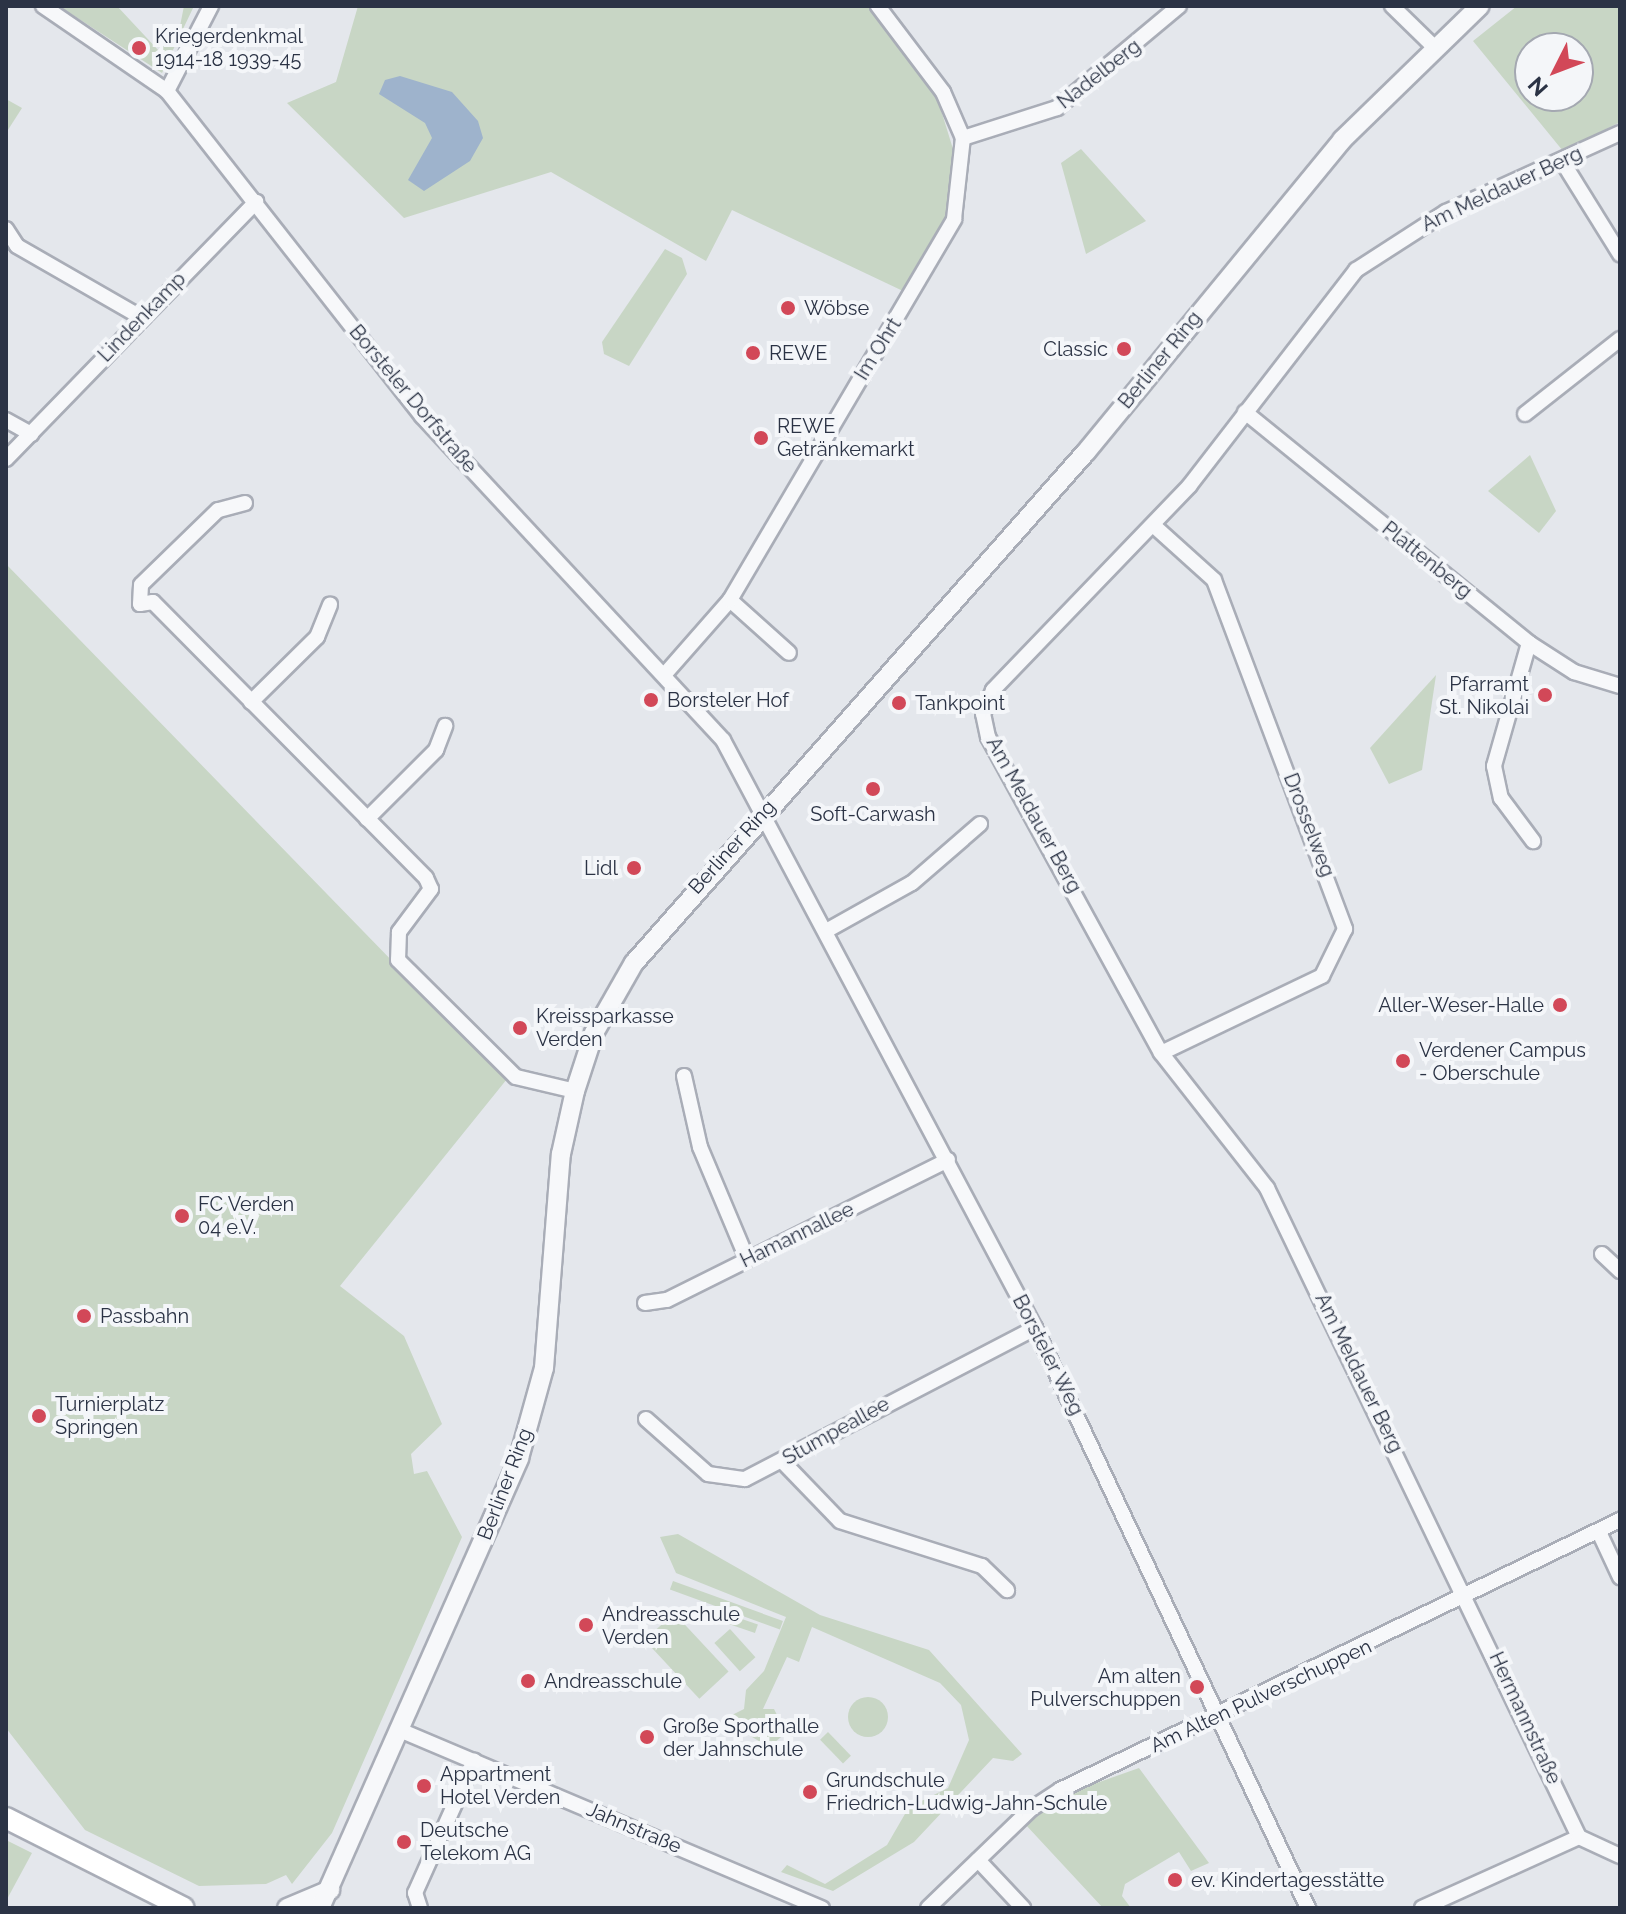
<!DOCTYPE html>
<html>
<head>
<meta charset="utf-8">
<style>
  body { margin:0 }
  #map { position:relative; width:1626px; height:1914px; overflow:hidden; background:#e4e7ec; font-family:Raleway,sans-serif }
  div>[style] { position:absolute }
  .green>* { inset:0; background:#c8d6c5; transform-origin:0 0 }
  .round { border-radius:50% }
  .water>* { inset:0; background:#9eb3cc }
  .roads { filter:drop-shadow(2px 0 #a9adb7) drop-shadow(-2px 0 #a9adb7) drop-shadow(0 2px #a9adb7) drop-shadow(0 -2px #a9adb7) }
  .minor>* { height:14px; margin:-7px; padding:0 7px; transform-origin:7px; border-radius:7px; background:#f7f8fa }
  .tertiary>* { height:18px; margin:-9px; padding:0 9px; transform-origin:9px; border-radius:9px; background:#f7f8fa }
  .secondary>* { height:20px; margin:-10px; padding:0 10px; transform-origin:10px; border-radius:10px; background:#fff }
  .dots>* { width:22px; height:22px; translate:-50% -50%; box-sizing:border-box; border:4px solid #f4f6f9; border-radius:50% }
  span { translate:-50% -50%; white-space:nowrap; text-align:center; line-height:1.15; -webkit-text-stroke:8px #f4f6f9; paint-order:stroke }
  .poi-label { font-size:20px; color:#2b3345 }
  .left { translate:0 -50%; text-align:left }
  .right { translate:-100% -50%; text-align:right }
  .street-label { font-size:20px; color:#2b3345 }
  .frame { position:absolute; inset:0; border:8px solid #2b3345; pointer-events:none }
  .north { position:absolute; left:1514px; top:32px; width:80px; height:80px; box-sizing:border-box; background:#f4f6f9; border:2px solid #a4a8b1; border-radius:50%; rotate:228deg; font-size:22px; font-weight:700; line-height:32px; text-align:center; color:#2b3345 }
  .north::after { content:''; display:block; margin:auto; width:28px; height:36px; background:#d24858; clip-path:polygon(50% 0,100% 100%,50% 72%,0 100%) }
</style>
</head>
<body>
<div id="map">
  <div class="green">
    <div style="clip-path:polygon(59px 6px,117px 6px,159px 51px,180px 26px,184px 6px,194px 6px,162px 73px)"></div>
    <div style="clip-path:polygon(358px 6px,868px 6px,937px 97px,957px 162px,947px 223px,903px 291px,732px 210px,706px 261px,551px 172px,404px 218px,287px 103px,336px 82px)"></div>
    <div style="clip-path:polygon(evenodd,1517px 6px,1620px 6px,1620px 122px,1563px 151px,1473px 41px,1517px 6px,1530px 48px,1578px 48px,1578px 96px,1530px 96px,1530px 48px)"></div>
    <div style="clip-path:polygon(6px 99px,22px 108px,6px 133px)"></div>
    <div style="clip-path:polygon(1081px 149px,1146px 221px,1086px 254px,1061px 163px)"></div>
    <div style="clip-path:polygon(665px 249px,682px 258px,687px 274px,629px 366px,604px 354px,602px 342px)"></div>
    <div style="clip-path:polygon(1530px 455px,1556px 511px,1539px 533px,1488px 491px)"></div>
    <div style="clip-path:polygon(6px 564px,507px 1079px,340px 1286px,404px 1336px,442px 1424px,411px 1454px,414px 1474px,427px 1471px,462px 1537px,332px 1833px,292px 1884px,286px 1875px,266px 1884px,199px 1886px,85px 1830px,6px 1728px)"></div>
    <div style="clip-path:polygon(1436px 675px,1422px 770px,1389px 784px,1370px 748px)"></div>
    <div style="clip-path:polygon(678px 1534px,820px 1615px,929px 1650px,1022px 1754px,1013px 1761px,993px 1758px,914px 1842px,833px 1891px,781px 1872px,787px 1865px,825px 1884px,887px 1845px,909px 1807px,948px 1788px,969px 1740px,961px 1705px,940px 1683px,812px 1627px,799px 1662px,787px 1657px,763px 1709px,774px 1709px,786px 1733px,769px 1747px,735px 1727px,732px 1715px,744px 1709px,746px 1690px,764px 1671px,786px 1617px,676px 1573px,660px 1537px)"></div>
    <div style="left:673px;top:1581px;width:117px;height:9px;rotate:20deg"></div>
    <div style="left:704px;top:1606px;width:57px;height:9px;rotate:19deg"></div>
    <div style="left:674px;top:1613px;width:80px;height:40px;rotate:47deg"></div>
    <div style="left:730px;top:1629px;width:38px;height:21px;rotate:48deg"></div>
    <div class="round" style="left:848px;top:1697px;width:40px;height:40px"></div>
    <div style="left:828px;top:1732px;width:33px;height:11px;rotate:46deg"></div>
    <div style="clip-path:polygon(1139px 1768px,1209px 1863px,1191px 1871px,1179px 1852px,1125px 1884px,1122px 1896px,1131px 1908px,1103px 1908px,1025px 1824px,1074px 1791px)"></div>
    <div style="clip-path:polygon(6px 1840px,32px 1853px,6px 1901px)"></div>
  </div>
  <div class="water">
    <div style="clip-path:polygon(400px 76px,452px 92px,478px 121px,483px 138px,470px 161px,424px 191px,408px 180px,432px 138px,425px 123px,379px 94px,385px 80px)"></div>
  </div>
  <div class="roads">
    <div class="minor">
      <div style="left:43px;top:6px;width:150px;rotate:34.4deg"></div>
      <div style="left:167px;top:91px;width:413px;rotate:51.9deg"></div>
      <div style="left:422px;top:416px;width:442px;rotate:47.1deg"></div>
      <div style="left:723px;top:740px;width:666px;rotate:62.05deg"></div>
      <div style="left:1035px;top:1328px;width:641px;rotate:64.79deg"></div>
      <div style="left:1392px;top:6px;width:59px;rotate:44.3deg"></div>
      <div style="left:167px;top:91px;width:96px;rotate:-62.6deg"></div>
      <div style="left:963px;top:138px;width:99px;rotate:-17.7deg"></div>
      <div style="left:1057px;top:108px;width:159px;rotate:-39.9deg"></div>
      <div style="left:1562px;top:161px;width:110px;rotate:58.1deg"></div>
      <div style="left:6px;top:229px;width:20px;rotate:57deg"></div>
      <div style="left:17px;top:246px;width:144px;rotate:29.9deg"></div>
      <div style="left:1245px;top:412px;width:366px;rotate:39.1deg"></div>
      <div style="left:1529px;top:643px;width:54px;rotate:32.8deg"></div>
      <div style="left:1574px;top:672px;width:48px;rotate:16.9deg"></div>
      <div style="left:1525px;top:414px;width:121px;rotate:-38.3deg"></div>
      <div style="left:6px;top:420px;width:29px;rotate:29deg"></div>
      <div style="left:6px;top:459px;width:359px;rotate:-45.8deg"></div>
      <div style="left:245px;top:503px;width:28px;rotate:165deg"></div>
      <div style="left:218px;top:510px;width:107px;rotate:135.8deg"></div>
      <div style="left:141px;top:585px;width:19px;rotate:93deg"></div>
      <div style="left:140px;top:604px;width:13px;rotate:-9deg"></div>
      <div style="left:153px;top:602px;width:388px;rotate:45.3deg"></div>
      <div style="left:426px;top:878px;width:12px;rotate:66deg"></div>
      <div style="left:431px;top:889px;width:54px;rotate:126.7deg"></div>
      <div style="left:399px;top:932px;width:28px;rotate:92deg"></div>
      <div style="left:398px;top:960px;width:166px;rotate:44.8deg"></div>
      <div style="left:516px;top:1077px;width:61px;rotate:13.3deg"></div>
      <div style="left:1153px;top:525px;width:82px;rotate:42deg"></div>
      <div style="left:1214px;top:580px;width:373px;rotate:69.4deg"></div>
      <div style="left:1345px;top:929px;width:52px;rotate:116.1deg"></div>
      <div style="left:1322px;top:976px;width:178px;rotate:154.4deg"></div>
      <div style="left:730px;top:600px;width:79px;rotate:41.9deg"></div>
      <div style="left:1529px;top:643px;width:128px;rotate:105.9deg"></div>
      <div style="left:1494px;top:766px;width:33px;rotate:78deg"></div>
      <div style="left:1501px;top:798px;width:54px;rotate:53.3deg"></div>
      <div style="left:665px;top:674px;width:98px;rotate:-48.7deg"></div>
      <div style="left:730px;top:600px;width:442px;rotate:-59.5deg"></div>
      <div style="left:954px;top:219px;width:81px;rotate:-83.7deg"></div>
      <div style="left:963px;top:138px;width:50px;rotate:-113.5deg"></div>
      <div style="left:943px;top:92px;width:108px;rotate:-127.1deg"></div>
      <div style="left:251px;top:702px;width:93px;rotate:-44.6deg"></div>
      <div style="left:317px;top:637px;width:35px;rotate:-68deg"></div>
      <div style="left:367px;top:819px;width:98px;rotate:-45deg"></div>
      <div style="left:436px;top:750px;width:26px;rotate:-69deg"></div>
      <div style="left:826px;top:931px;width:98px;rotate:-29.2deg"></div>
      <div style="left:912px;top:883px;width:90px;rotate:-40.9deg"></div>
      <div style="left:684px;top:1076px;width:73px;rotate:77.3deg"></div>
      <div style="left:700px;top:1147px;width:121px;rotate:67.2deg"></div>
      <div style="left:1602px;top:1254px;width:25px;rotate:43deg"></div>
      <div style="left:645px;top:1303px;width:22px;rotate:-8deg"></div>
      <div style="left:667px;top:1300px;width:314px;rotate:-26.5deg"></div>
      <div style="left:646px;top:1419px;width:83px;rotate:41.6deg"></div>
      <div style="left:708px;top:1474px;width:37px;rotate:8deg"></div>
      <div style="left:745px;top:1479px;width:327px;rotate:-27.5deg"></div>
      <div style="left:782px;top:1461px;width:83px;rotate:46deg"></div>
      <div style="left:840px;top:1521px;width:149px;rotate:17.6deg"></div>
      <div style="left:982px;top:1566px;width:35px;rotate:44deg"></div>
      <div style="left:1599px;top:1532px;width:50px;rotate:65deg"></div>
      <div style="left:402px;top:1731px;width:456px;rotate:22.9deg"></div>
      <div style="left:1579px;top:1837px;width:720px;rotate:-115.68deg"></div>
      <div style="left:1267px;top:1188px;width:172px;rotate:-128.1deg"></div>
      <div style="left:1161px;top:1053px;width:360px;rotate:-118.7deg"></div>
      <div style="left:988px;top:737px;width:24px;rotate:-102deg"></div>
      <div style="left:983px;top:714px;width:26px;rotate:-67deg"></div>
      <div style="left:993px;top:690px;width:284px;rotate:-46.1deg"></div>
      <div style="left:1190px;top:485px;width:272px;rotate:-52.3deg"></div>
      <div style="left:1356px;top:270px;width:107px;rotate:-32.8deg"></div>
      <div style="left:1446px;top:212px;width:191px;rotate:-24.4deg"></div>
      <div style="left:978px;top:1860px;width:66px;rotate:46.8deg"></div>
      <div style="left:420px;top:1908px;width:16px;rotate:-108deg"></div>
      <div style="left:415px;top:1893px;width:145px;rotate:-65.9deg"></div>
      <div style="left:928px;top:1908px;width:143px;rotate:-43.9deg"></div>
      <div style="left:1031px;top:1809px;width:35px;rotate:-33deg"></div>
      <div style="left:1060px;top:1790px;width:622px;rotate:-25.74deg"></div>
      <div style="left:1422px;top:1908px;width:172px;rotate:-24.3deg"></div>
      <div style="left:1579px;top:1837px;width:45px;rotate:24.9deg"></div>
    </div>
    <div class="tertiary">
      <div style="left:287px;top:1908px;width:47px;rotate:-22.7deg"></div>
      <div style="left:320px;top:1908px;width:492px;rotate:-66.1deg"></div>
      <div style="left:519px;top:1458px;width:93px;rotate:-74.5deg"></div>
      <div style="left:544px;top:1368px;width:215px;rotate:-85.5deg"></div>
      <div style="left:561px;top:1154px;width:65px;rotate:-77.5deg"></div>
      <div style="left:575px;top:1091px;width:61px;rotate:-71.9deg"></div>
      <div style="left:594px;top:1033px;width:81px;rotate:-60.3deg"></div>
      <div style="left:634px;top:963px;width:682px;rotate:-48.51deg"></div>
      <div style="left:1086px;top:452px;width:404px;rotate:-50.6deg"></div>
      <div style="left:1342px;top:140px;width:192px;rotate:-44.2deg"></div>
    </div>
    <div class="secondary">
      <div style="left:6px;top:1818px;width:199px;rotate:26.8deg"></div>
    </div>
  </div>
  <div class="dots">
    <div style="left:139px;top:48px;background:#d24858"></div>
    <div style="left:788px;top:308px;background:#d24858"></div>
    <div style="left:1124px;top:349px;background:#d24858"></div>
    <div style="left:753px;top:353px;background:#d24858"></div>
    <div style="left:761px;top:438px;background:#d24858"></div>
    <div style="left:1545px;top:695px;background:#d24858"></div>
    <div style="left:651px;top:700px;background:#d24858"></div>
    <div style="left:899px;top:703px;background:#d24858"></div>
    <div style="left:873px;top:789px;background:#d24858"></div>
    <div style="left:634px;top:868px;background:#d24858"></div>
    <div style="left:1560px;top:1005px;background:#d24858"></div>
    <div style="left:520px;top:1028px;background:#d24858"></div>
    <div style="left:1403px;top:1061px;background:#d24858"></div>
    <div style="left:182px;top:1216px;background:#d24858"></div>
    <div style="left:84px;top:1316px;background:#d24858"></div>
    <div style="left:39px;top:1416px;background:#d24858"></div>
    <div style="left:586px;top:1625px;background:#d24858"></div>
    <div style="left:528px;top:1681px;background:#d24858"></div>
    <div style="left:1197px;top:1687px;background:#d24858"></div>
    <div style="left:647px;top:1737px;background:#d24858"></div>
    <div style="left:424px;top:1786px;background:#d24858"></div>
    <div style="left:810px;top:1792px;background:#d24858"></div>
    <div style="left:404px;top:1842px;background:#d24858"></div>
    <div style="left:1175px;top:1880px;background:#d24858"></div>
  </div>
  <div class="poi-label">
    <span class="left" style="left:155px;top:48px">Kriegerdenkmal<br>1914-18 1939-45</span>
    <span class="left" style="left:804px;top:308px">Wöbse</span>
    <span class="right" style="left:1108px;top:349px">Classic</span>
    <span class="left" style="left:769px;top:353px">REWE</span>
    <span class="left" style="left:777px;top:438px">REWE<br>Getränkemarkt</span>
    <span class="right" style="left:1529px;top:696px">Pfarramt<br>St. Nikolai</span>
    <span class="left" style="left:667px;top:700px">Borsteler Hof</span>
    <span class="left" style="left:915px;top:703px">Tankpoint</span>
    <span style="left:873px;top:814px">Soft-Carwash</span>
    <span class="right" style="left:618px;top:868px">Lidl</span>
    <span class="right" style="left:1544px;top:1005px">Aller-Weser-Halle</span>
    <span class="left" style="left:536px;top:1028px">Kreissparkasse<br>Verden</span>
    <span class="left" style="left:1419px;top:1062px">Verdener Campus<br>- Oberschule</span>
    <span class="left" style="left:198px;top:1216px">FC Verden<br>04 e.V.</span>
    <span class="left" style="left:100px;top:1316px">Passbahn</span>
    <span class="left" style="left:55px;top:1416px">Turnierplatz<br>Springen</span>
    <span class="left" style="left:602px;top:1626px">Andreasschule<br>Verden</span>
    <span class="right" style="left:1181px;top:1688px">Am alten<br>Pulverschuppen</span>
    <span class="left" style="left:544px;top:1681px">Andreasschule</span>
    <span class="left" style="left:663px;top:1738px">Große Sporthalle<br>der Jahnschule</span>
    <span class="left" style="left:440px;top:1786px">Appartment<br>Hotel Verden</span>
    <span class="left" style="left:826px;top:1792px">Grundschule<br>Friedrich-Ludwig-Jahn-Schule</span>
    <span class="left" style="left:420px;top:1842px">Deutsche<br>Telekom AG</span>
    <span class="left" style="left:1191px;top:1880px">ev. Kindertagesstätte</span>
  </div>
  <div class="street-label">
    <span style="left:1099px;top:74px;rotate:-38deg">Nadelberg</span>
    <span style="left:1502px;top:189px;rotate:-25deg">Am Meldauer Berg</span>
    <span style="left:142px;top:317px;rotate:-46deg">Lindenkamp</span>
    <span style="left:878px;top:349px;rotate:-58deg">Im Ohrt</span>
    <span style="left:1160px;top:360px;rotate:-51deg">Berliner Ring</span>
    <span style="left:413px;top:399px;rotate:50deg">Borsteler Dorfstraße</span>
    <span style="left:1427px;top:560px;rotate:39deg">Plattenberg</span>
    <span style="left:1034px;top:815px;rotate:61deg">Am Meldauer Berg</span>
    <span style="left:1309px;top:825px;rotate:69deg">Drosselweg</span>
    <span style="left:732px;top:847px;rotate:-48deg">Berliner Ring</span>
    <span style="left:797px;top:1235px;rotate:-26deg">Hamannallee</span>
    <span style="left:1048px;top:1355px;rotate:63deg">Borsteler Weg</span>
    <span style="left:1359px;top:1373px;rotate:64deg">Am Meldauer Berg</span>
    <span style="left:836px;top:1431px;rotate:-29deg">Stumpeallee</span>
    <span style="left:505px;top:1484px;rotate:-69deg">Berliner Ring</span>
    <span style="left:1261px;top:1696px;rotate:-25deg">Am Alten Pulverschuppen</span>
    <span style="left:1525px;top:1718px;rotate:65deg">Hermannstraße</span>
    <span style="left:634px;top:1828px;rotate:23deg">Jahnstraße</span>
  </div>
  <div class="frame"></div>
  <div class="north">N</div>
</div>
</body>
</html>
